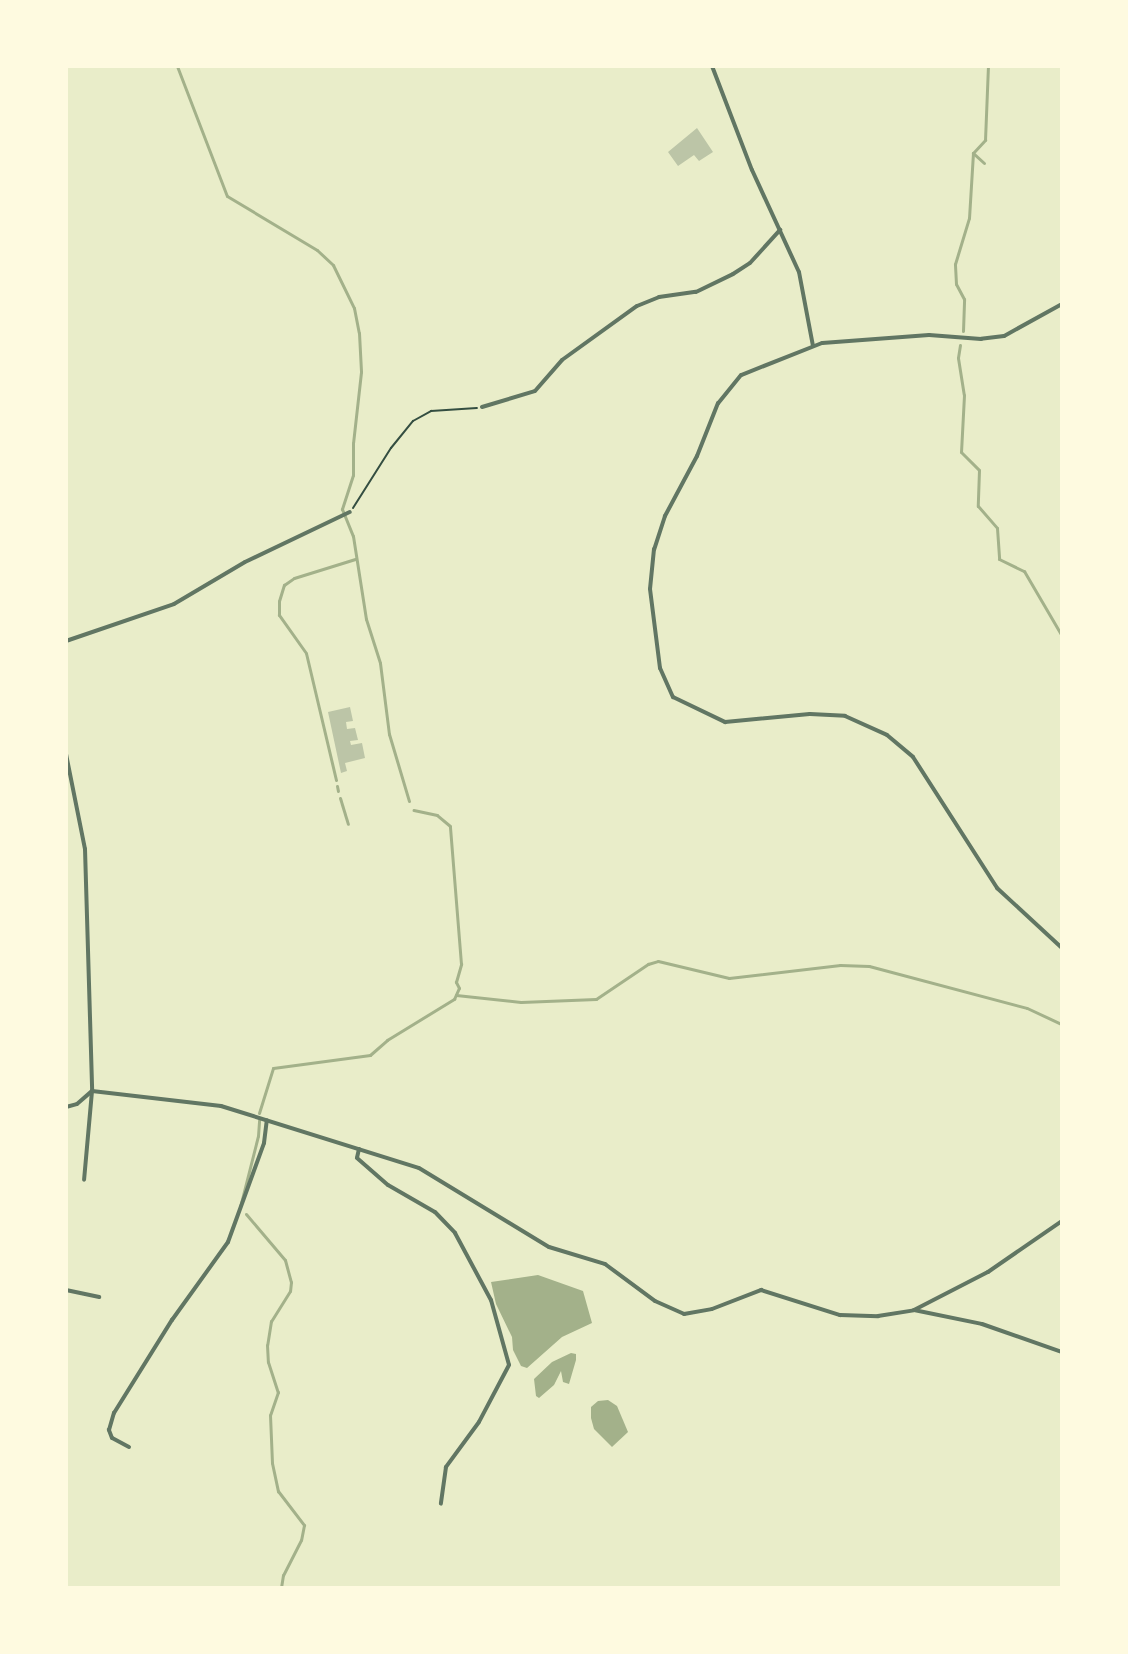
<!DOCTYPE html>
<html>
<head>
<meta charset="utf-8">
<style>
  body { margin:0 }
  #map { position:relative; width:1128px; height:1654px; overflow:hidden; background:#e9edc9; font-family:"Space Grotesk",sans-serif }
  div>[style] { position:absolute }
  .water>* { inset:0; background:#a3b18a }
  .stream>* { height:3px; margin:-1.5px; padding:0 1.5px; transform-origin:1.5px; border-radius:1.5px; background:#a3b18a }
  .building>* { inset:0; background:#bcc5a7 }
  .path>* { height:2px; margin:-1px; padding:0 1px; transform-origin:1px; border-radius:1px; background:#344e41 }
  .minor>* { height:4px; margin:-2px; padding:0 2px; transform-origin:2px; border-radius:2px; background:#617663 }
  span { translate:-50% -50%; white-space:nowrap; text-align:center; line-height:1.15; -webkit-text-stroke:6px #fefae0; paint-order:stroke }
  .frame { position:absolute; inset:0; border:68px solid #fefae0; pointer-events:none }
</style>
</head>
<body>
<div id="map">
  <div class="water">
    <div style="clip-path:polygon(538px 1275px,583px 1291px,592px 1323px,562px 1337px,527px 1368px,521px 1366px,513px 1350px,512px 1337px,496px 1304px,491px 1282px)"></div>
    <div style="clip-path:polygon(571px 1353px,576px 1354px,576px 1360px,569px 1384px,563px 1382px,561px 1371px,554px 1385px,539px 1398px,536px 1396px,534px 1379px,552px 1362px)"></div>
    <div style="clip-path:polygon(608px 1400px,617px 1406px,628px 1432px,612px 1447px,594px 1429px,591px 1418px,591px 1407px,598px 1401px)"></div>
  </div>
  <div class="stream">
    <div style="left:177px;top:66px;width:139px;rotate:69deg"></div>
    <div style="left:227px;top:196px;width:105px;rotate:31deg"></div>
    <div style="left:317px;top:250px;width:22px;rotate:43deg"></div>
    <div style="left:333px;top:265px;width:48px;rotate:64deg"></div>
    <div style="left:354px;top:308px;width:25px;rotate:79deg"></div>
    <div style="left:359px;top:333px;width:39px;rotate:87deg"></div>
    <div style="left:361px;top:372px;width:71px;rotate:96.4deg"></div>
    <div style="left:353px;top:443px;width:32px;rotate:90deg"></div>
    <div style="left:353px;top:475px;width:36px;rotate:108deg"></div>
    <div style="left:342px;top:509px;width:29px;rotate:68deg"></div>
    <div style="left:353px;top:536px;width:84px;rotate:81.1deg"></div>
    <div style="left:366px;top:619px;width:46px;rotate:72.3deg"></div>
    <div style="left:380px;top:663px;width:72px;rotate:82.8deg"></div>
    <div style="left:389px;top:734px;width:70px;rotate:73.4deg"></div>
    <div style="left:984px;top:163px;width:15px;rotate:-138deg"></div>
    <div style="left:973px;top:153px;width:18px;rotate:-47deg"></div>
    <div style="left:985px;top:140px;width:74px;rotate:-87.7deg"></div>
    <div style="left:963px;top:331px;width:32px;rotate:-88deg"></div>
    <div style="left:964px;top:299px;width:17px;rotate:-118deg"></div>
    <div style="left:956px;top:284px;width:20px;rotate:-93deg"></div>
    <div style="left:955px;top:264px;width:48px;rotate:-73.1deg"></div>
    <div style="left:969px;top:218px;width:65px;rotate:-86.5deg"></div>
    <div style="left:960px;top:345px;width:13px;rotate:99deg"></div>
    <div style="left:958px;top:358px;width:37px;rotate:81deg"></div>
    <div style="left:964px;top:395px;width:57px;rotate:93deg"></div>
    <div style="left:961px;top:452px;width:25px;rotate:45deg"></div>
    <div style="left:979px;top:470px;width:36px;rotate:92deg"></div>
    <div style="left:978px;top:506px;width:29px;rotate:49deg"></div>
    <div style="left:997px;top:528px;width:31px;rotate:86deg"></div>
    <div style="left:999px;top:559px;width:28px;rotate:26deg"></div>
    <div style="left:1024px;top:571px;width:75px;rotate:59.7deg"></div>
    <div style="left:336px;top:780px;width:130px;rotate:-103.3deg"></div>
    <div style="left:306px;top:653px;width:47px;rotate:-125.4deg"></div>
    <div style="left:279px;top:615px;width:14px;rotate:-90deg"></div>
    <div style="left:279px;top:601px;width:17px;rotate:-73deg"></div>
    <div style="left:284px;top:585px;width:12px;rotate:-35deg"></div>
    <div style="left:294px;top:578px;width:64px;rotate:-17.3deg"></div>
    <div style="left:337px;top:786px;width:5px;rotate:79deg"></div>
    <div style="left:340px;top:798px;width:27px;rotate:73deg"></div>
    <div style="left:456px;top:995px;width:65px;rotate:6.1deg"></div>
    <div style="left:521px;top:1002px;width:75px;rotate:-2.3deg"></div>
    <div style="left:596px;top:999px;width:63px;rotate:-33.9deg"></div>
    <div style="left:648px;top:964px;width:10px;rotate:-17deg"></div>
    <div style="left:658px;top:961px;width:73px;rotate:13.5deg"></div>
    <div style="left:729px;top:978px;width:112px;rotate:-6.7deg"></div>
    <div style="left:840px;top:965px;width:29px;rotate:2deg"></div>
    <div style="left:869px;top:966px;width:163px;rotate:14.9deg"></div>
    <div style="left:1027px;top:1008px;width:38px;rotate:25deg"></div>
    <div style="left:259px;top:1113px;width:47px;rotate:-72.7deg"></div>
    <div style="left:273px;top:1068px;width:98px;rotate:-7.6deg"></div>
    <div style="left:370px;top:1055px;width:23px;rotate:-41deg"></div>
    <div style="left:387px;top:1040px;width:79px;rotate:-31.5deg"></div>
    <div style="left:454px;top:999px;width:12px;rotate:-66deg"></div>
    <div style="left:459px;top:988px;width:7px;rotate:-117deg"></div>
    <div style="left:456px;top:982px;width:19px;rotate:-74deg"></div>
    <div style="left:461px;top:964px;width:138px;rotate:-94.6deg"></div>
    <div style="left:450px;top:826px;width:17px;rotate:-140deg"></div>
    <div style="left:437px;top:815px;width:24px;rotate:-168deg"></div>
    <div style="left:240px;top:1207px;width:73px;rotate:-75.8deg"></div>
    <div style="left:258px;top:1136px;width:16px;rotate:-86deg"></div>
    <div style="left:246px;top:1214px;width:60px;rotate:49.7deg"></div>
    <div style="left:285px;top:1260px;width:23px;rotate:75deg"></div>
    <div style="left:291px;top:1282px;width:9px;rotate:96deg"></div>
    <div style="left:290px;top:1291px;width:36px;rotate:122deg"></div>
    <div style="left:271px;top:1321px;width:24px;rotate:99deg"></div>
    <div style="left:267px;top:1345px;width:17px;rotate:87deg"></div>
    <div style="left:268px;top:1362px;width:32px;rotate:72deg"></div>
    <div style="left:278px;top:1392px;width:24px;rotate:109deg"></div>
    <div style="left:270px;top:1415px;width:48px;rotate:87.6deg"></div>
    <div style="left:272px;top:1463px;width:29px;rotate:78deg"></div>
    <div style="left:278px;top:1491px;width:43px;rotate:52.6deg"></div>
    <div style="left:304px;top:1525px;width:15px;rotate:101deg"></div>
    <div style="left:301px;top:1540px;width:39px;rotate:117deg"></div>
    <div style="left:283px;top:1575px;width:13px;rotate:99deg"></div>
  </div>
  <div class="building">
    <div style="clip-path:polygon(697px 128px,713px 152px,699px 161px,694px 155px,678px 166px,668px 152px)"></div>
    <div style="clip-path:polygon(350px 707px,353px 721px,346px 722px,347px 729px,355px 728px,358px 740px,350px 741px,351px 745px,362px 743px,365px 758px,345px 763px,347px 771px,341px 773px,328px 712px)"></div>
  </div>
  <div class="path">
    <div style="left:353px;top:508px;width:71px;rotate:-57.7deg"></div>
    <div style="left:391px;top:448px;width:35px;rotate:-51deg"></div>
    <div style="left:413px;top:421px;width:21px;rotate:-29deg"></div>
    <div style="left:431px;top:411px;width:46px;rotate:-3.7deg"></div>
  </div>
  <div class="minor">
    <div style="left:712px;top:66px;width:111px;rotate:69deg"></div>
    <div style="left:752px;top:170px;width:112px;rotate:65.3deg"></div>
    <div style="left:799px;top:272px;width:75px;rotate:79.3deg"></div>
    <div style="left:1062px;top:304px;width:66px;rotate:151.1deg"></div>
    <div style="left:1004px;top:336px;width:23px;rotate:173deg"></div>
    <div style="left:981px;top:339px;width:52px;rotate:-175.6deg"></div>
    <div style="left:929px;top:335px;width:107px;rotate:175.7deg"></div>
    <div style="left:822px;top:343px;width:87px;rotate:158.4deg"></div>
    <div style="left:741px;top:375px;width:36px;rotate:129deg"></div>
    <div style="left:718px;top:403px;width:57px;rotate:111.6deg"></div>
    <div style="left:697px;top:456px;width:68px;rotate:118.1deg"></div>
    <div style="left:665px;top:516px;width:35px;rotate:108deg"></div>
    <div style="left:654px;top:549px;width:40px;rotate:95.7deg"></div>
    <div style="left:650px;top:589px;width:80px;rotate:82.8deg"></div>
    <div style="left:660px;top:668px;width:32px;rotate:66deg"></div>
    <div style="left:673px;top:697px;width:58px;rotate:25.7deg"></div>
    <div style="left:725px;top:722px;width:85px;rotate:-5.4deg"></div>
    <div style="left:810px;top:714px;width:35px;rotate:3deg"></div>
    <div style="left:845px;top:716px;width:46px;rotate:24.3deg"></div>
    <div style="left:887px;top:735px;width:34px;rotate:40deg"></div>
    <div style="left:913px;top:757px;width:156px;rotate:57.3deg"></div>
    <div style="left:997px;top:888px;width:88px;rotate:42.7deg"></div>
    <div style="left:482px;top:407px;width:55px;rotate:-16.8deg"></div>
    <div style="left:535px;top:391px;width:41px;rotate:-48.9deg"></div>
    <div style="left:562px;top:360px;width:92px;rotate:-35.8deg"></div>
    <div style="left:637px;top:306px;width:24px;rotate:-22deg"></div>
    <div style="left:659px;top:297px;width:37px;rotate:-8deg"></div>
    <div style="left:696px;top:292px;width:41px;rotate:-25.9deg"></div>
    <div style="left:733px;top:274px;width:20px;rotate:-33deg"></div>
    <div style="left:750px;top:263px;width:45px;rotate:-47.7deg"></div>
    <div style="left:66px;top:641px;width:114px;rotate:-18.9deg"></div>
    <div style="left:174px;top:604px;width:82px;rotate:-30.6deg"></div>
    <div style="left:245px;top:562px;width:116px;rotate:-25.5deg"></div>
    <div style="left:66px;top:754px;width:97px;rotate:78.7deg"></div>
    <div style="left:85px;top:849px;width:242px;rotate:88.3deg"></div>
    <div style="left:92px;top:1091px;width:89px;rotate:95.1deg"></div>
    <div style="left:66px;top:1107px;width:11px;rotate:-15deg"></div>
    <div style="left:77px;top:1104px;width:20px;rotate:-41deg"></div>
    <div style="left:92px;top:1091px;width:130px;rotate:6.6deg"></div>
    <div style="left:221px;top:1106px;width:207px;rotate:17.4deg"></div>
    <div style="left:419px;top:1168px;width:152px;rotate:31.3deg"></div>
    <div style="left:549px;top:1247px;width:59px;rotate:16.9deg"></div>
    <div style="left:605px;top:1264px;width:62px;rotate:36.5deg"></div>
    <div style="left:655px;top:1301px;width:32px;rotate:24deg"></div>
    <div style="left:684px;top:1314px;width:28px;rotate:-10deg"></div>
    <div style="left:712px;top:1309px;width:53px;rotate:-21.2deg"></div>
    <div style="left:761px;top:1290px;width:83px;rotate:17.6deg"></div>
    <div style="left:840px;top:1315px;width:38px;rotate:2deg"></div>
    <div style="left:878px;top:1316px;width:36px;rotate:-9deg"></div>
    <div style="left:914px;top:1310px;width:83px;rotate:-27.2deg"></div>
    <div style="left:988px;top:1272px;width:90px;rotate:-34.6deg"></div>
    <div style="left:359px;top:1149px;width:9px;rotate:103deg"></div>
    <div style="left:357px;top:1158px;width:41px;rotate:41.1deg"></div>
    <div style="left:388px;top:1185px;width:54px;rotate:29.9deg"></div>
    <div style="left:435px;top:1212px;width:29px;rotate:46deg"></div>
    <div style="left:455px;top:1233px;width:76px;rotate:61.8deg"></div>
    <div style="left:491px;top:1300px;width:67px;rotate:74.5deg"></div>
    <div style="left:509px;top:1365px;width:64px;rotate:117.8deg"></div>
    <div style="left:479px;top:1422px;width:56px;rotate:126.3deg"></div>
    <div style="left:446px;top:1467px;width:37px;rotate:98deg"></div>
    <div style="left:66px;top:1290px;width:34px;rotate:12deg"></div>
    <div style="left:914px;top:1310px;width:69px;rotate:11.6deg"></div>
    <div style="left:982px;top:1324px;width:85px;rotate:19.3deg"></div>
    <div style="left:129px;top:1447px;width:19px;rotate:-152deg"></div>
    <div style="left:112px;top:1438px;width:9px;rotate:-111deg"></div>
    <div style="left:109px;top:1430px;width:18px;rotate:-74deg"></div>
    <div style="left:114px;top:1413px;width:110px;rotate:-58.1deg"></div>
    <div style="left:172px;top:1320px;width:96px;rotate:-54.3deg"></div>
    <div style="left:228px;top:1242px;width:105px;rotate:-70deg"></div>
    <div style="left:264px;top:1143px;width:23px;rotate:-83deg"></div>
  </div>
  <div class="frame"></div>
</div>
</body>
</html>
